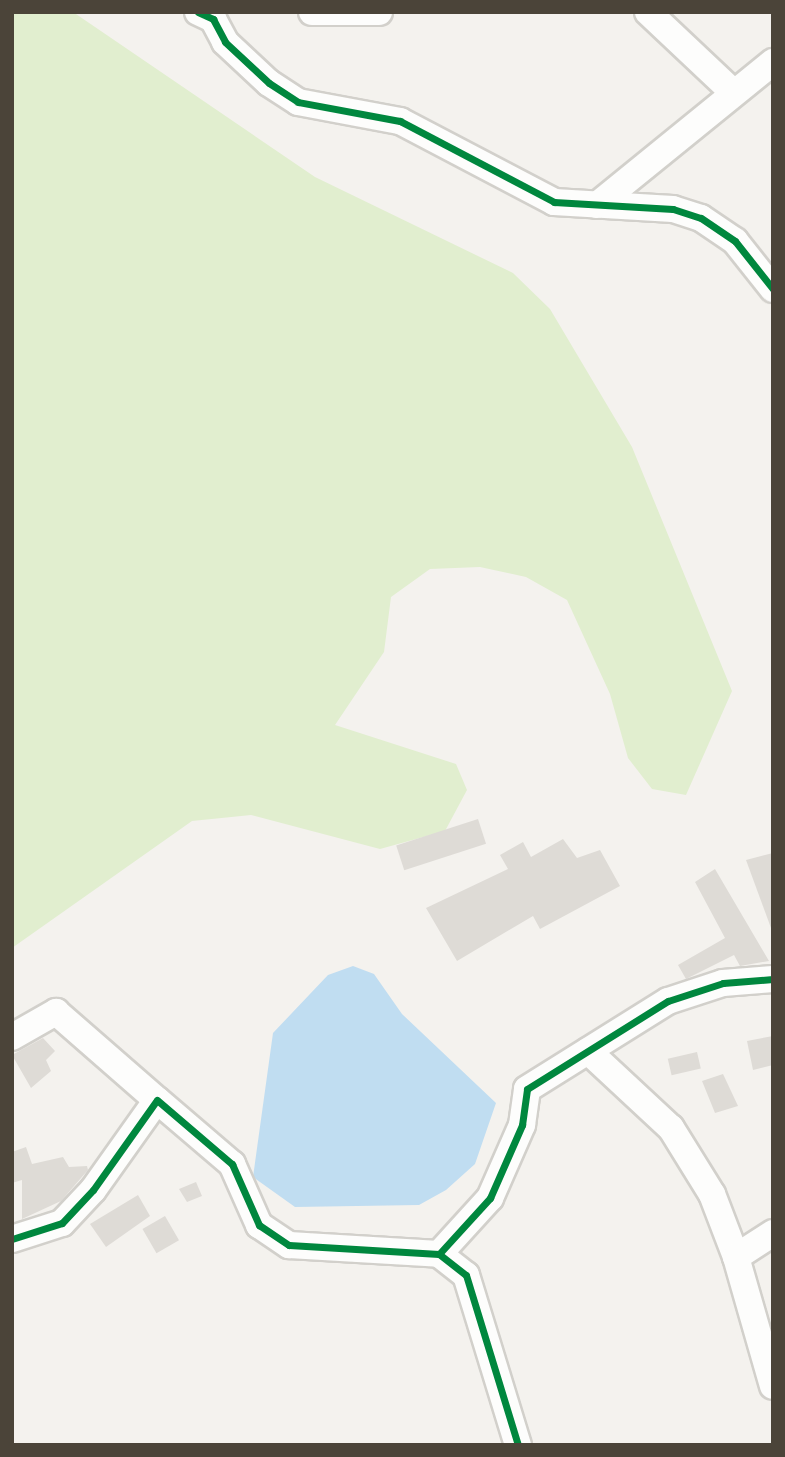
<!DOCTYPE html>
<html>
<head>
<meta charset="utf-8">
<style>
  body { margin:0 }
  #map { position:relative; width:785px; height:1457px; overflow:hidden; background:#f4f2ee; font-family:Karla,sans-serif }
  div>[style] { position:absolute }
  .green>* { inset:0; background:#e1eecf }
  .water>* { inset:0; background:#c0ddf1 }
  .building>* { inset:0; background:#dedbd6; transform-origin:0 0 }
  .roads { filter:drop-shadow(2px 0 #d2d0cb) drop-shadow(-2px 0 #d2d0cb) drop-shadow(0 2px #d2d0cb) drop-shadow(0 -2px #d2d0cb) }
  .minor>* { height:26px; margin:-13px; padding:0 13px; transform-origin:13px; border-radius:13px; background:#fdfdfc }
  .cycleway>* { height:7px; margin:-3.5px; padding:0 3.5px; transform-origin:3.5px; border-radius:3.5px; background:#00873e }
  span { translate:-50% -50%; white-space:nowrap; text-align:center; line-height:1.15; -webkit-text-stroke:5px #fff; paint-order:stroke }
  .frame { position:absolute; inset:0; border:14px solid #4b4439; pointer-events:none }
</style>
</head>
<body>
<div id="map">
  <div class="green">
    <div style="clip-path:polygon(12px 12px,73px 12px,315px 177px,513px 273px,550px 309px,632px 447px,732px 691px,686px 795px,652px 789px,628px 758px,610px 694px,567px 600px,526px 577px,480px 567px,430px 569px,391px 597px,384px 652px,335px 725px,456px 764px,467px 790px,445px 831px,380px 849px,251px 815px,192px 821px,12px 948px)"></div>
  </div>
  <div class="water">
    <div style="clip-path:polygon(353px 966px,374px 974px,402px 1014px,496px 1103px,475px 1164px,446px 1190px,419px 1205px,295px 1207px,253px 1177px,273px 1033px,328px 975px)"></div>
  </div>
  <div class="building">
    <div style="left:478px;top:819px;width:26px;height:86px;rotate:72deg"></div>
    <div style="clip-path:polygon(563px 839px,577px 858px,600px 850px,620px 886px,540px 929px,533px 916px,457px 961px,426px 908px,508px 869px,500px 855px,523px 842px,531px 857px)"></div>
    <div style="clip-path:polygon(773px 853px,773px 928px,771px 928px,746px 860px)"></div>
    <div style="clip-path:polygon(715px 869px,769px 961px,740px 966px,734px 955px,686px 979px,678px 965px,725px 938px,695px 882px)"></div>
    <div style="clip-path:polygon(773px 1036px,773px 1065px,753px 1070px,747px 1041px)"></div>
    <div style="clip-path:polygon(43px 1038px,55px 1051px,46px 1060px,51px 1071px,31px 1088px,12px 1055px)"></div>
    <div style="left:697px;top:1052px;width:17px;height:30px;rotate:77deg"></div>
    <div style="clip-path:polygon(723px 1074px,738px 1106px,715px 1113px,702px 1081px)"></div>
    <div style="clip-path:polygon(26px 1147px,32px 1164px,63px 1157px,69px 1167px,87px 1166px,88px 1170px,61px 1201px,22px 1219px,22px 1180px,12px 1183px,12px 1152px)"></div>
    <div style="clip-path:polygon(196px 1182px,202px 1196px,187px 1202px,179px 1189px)"></div>
    <div style="clip-path:polygon(138px 1195px,150px 1216px,106px 1247px,90px 1224px)"></div>
    <div style="left:165px;top:1216px;width:28px;height:26px;rotate:60deg"></div>
  </div>
  <div class="roads">
    <div class="minor">
      <div style="left:198px;top:12px;width:17px;rotate:25deg"></div>
      <div style="left:213px;top:19px;width:26px;rotate:62deg"></div>
      <div style="left:225px;top:42px;width:60px;rotate:43deg"></div>
      <div style="left:269px;top:83px;width:35px;rotate:33deg"></div>
      <div style="left:298px;top:102px;width:104px;rotate:10.6deg"></div>
      <div style="left:400px;top:121px;width:174px;rotate:27.7deg"></div>
      <div style="left:554px;top:202px;width:119px;rotate:3.4deg"></div>
      <div style="left:673px;top:209px;width:29px;rotate:18deg"></div>
      <div style="left:701px;top:218px;width:41px;rotate:34.1deg"></div>
      <div style="left:735px;top:241px;width:61px;rotate:51.6deg"></div>
      <div style="left:312px;top:12px;width:67px"></div>
      <div style="left:648px;top:12px;width:117px;rotate:43.3deg"></div>
      <div style="left:597px;top:205px;width:227px;rotate:-39.1deg"></div>
      <div style="left:12px;top:1037px;width:51px;rotate:-29.6deg"></div>
      <div style="left:56px;top:1012px;width:134px;rotate:41.1deg"></div>
      <div style="left:588px;top:1051px;width:113px;rotate:42.9deg"></div>
      <div style="left:671px;top:1128px;width:78px;rotate:58.2deg"></div>
      <div style="left:712px;top:1194px;width:67px;rotate:69.1deg"></div>
      <div style="left:736px;top:1257px;width:134px;rotate:74deg"></div>
      <div style="left:12px;top:1239px;width:52px;rotate:-17.7deg"></div>
      <div style="left:62px;top:1223px;width:45px;rotate:-46.8deg"></div>
      <div style="left:93px;top:1190px;width:110px;rotate:-54.6deg"></div>
      <div style="left:157px;top:1100px;width:99px;rotate:40.5deg"></div>
      <div style="left:232px;top:1164px;width:67px;rotate:66.1deg"></div>
      <div style="left:259px;top:1225px;width:36px;rotate:34deg"></div>
      <div style="left:289px;top:1245px;width:150px;rotate:3.4deg"></div>
      <div style="left:439px;top:1254px;width:34px;rotate:38deg"></div>
      <div style="left:466px;top:1275px;width:178px;rotate:73deg"></div>
      <div style="left:439px;top:1254px;width:76px;rotate:-47.7deg"></div>
      <div style="left:490px;top:1198px;width:80px;rotate:-66.3deg"></div>
      <div style="left:522px;top:1125px;width:36px;rotate:-82deg"></div>
      <div style="left:527px;top:1089px;width:166px;rotate:-32deg"></div>
      <div style="left:668px;top:1001px;width:58px;rotate:-18.1deg"></div>
      <div style="left:723px;top:983px;width:50px;rotate:-4.6deg"></div>
      <div style="left:736px;top:1257px;width:44px;rotate:-33deg"></div>
    </div>
  </div>
  <div class="cycleway">
    <div style="left:198px;top:12px;width:17px;rotate:25deg"></div>
    <div style="left:213px;top:19px;width:26px;rotate:62deg"></div>
    <div style="left:225px;top:42px;width:60px;rotate:43deg"></div>
    <div style="left:269px;top:83px;width:35px;rotate:33deg"></div>
    <div style="left:298px;top:102px;width:104px;rotate:10.6deg"></div>
    <div style="left:400px;top:121px;width:174px;rotate:27.7deg"></div>
    <div style="left:554px;top:202px;width:119px;rotate:3.4deg"></div>
    <div style="left:673px;top:209px;width:29px;rotate:18deg"></div>
    <div style="left:701px;top:218px;width:41px;rotate:34.1deg"></div>
    <div style="left:735px;top:241px;width:61px;rotate:51.6deg"></div>
    <div style="left:12px;top:1239px;width:52px;rotate:-17.7deg"></div>
    <div style="left:62px;top:1223px;width:45px;rotate:-46.8deg"></div>
    <div style="left:93px;top:1190px;width:110px;rotate:-54.6deg"></div>
    <div style="left:157px;top:1100px;width:99px;rotate:40.5deg"></div>
    <div style="left:232px;top:1164px;width:67px;rotate:66.1deg"></div>
    <div style="left:259px;top:1225px;width:36px;rotate:34deg"></div>
    <div style="left:289px;top:1245px;width:150px;rotate:3.4deg"></div>
    <div style="left:439px;top:1254px;width:34px;rotate:38deg"></div>
    <div style="left:466px;top:1275px;width:178px;rotate:73deg"></div>
    <div style="left:439px;top:1254px;width:76px;rotate:-47.7deg"></div>
    <div style="left:490px;top:1198px;width:80px;rotate:-66.3deg"></div>
    <div style="left:522px;top:1125px;width:36px;rotate:-82deg"></div>
    <div style="left:527px;top:1089px;width:166px;rotate:-32deg"></div>
    <div style="left:668px;top:1001px;width:58px;rotate:-18.1deg"></div>
    <div style="left:723px;top:983px;width:50px;rotate:-4.6deg"></div>
  </div>
  <div class="frame"></div>
</div>
</body>
</html>
